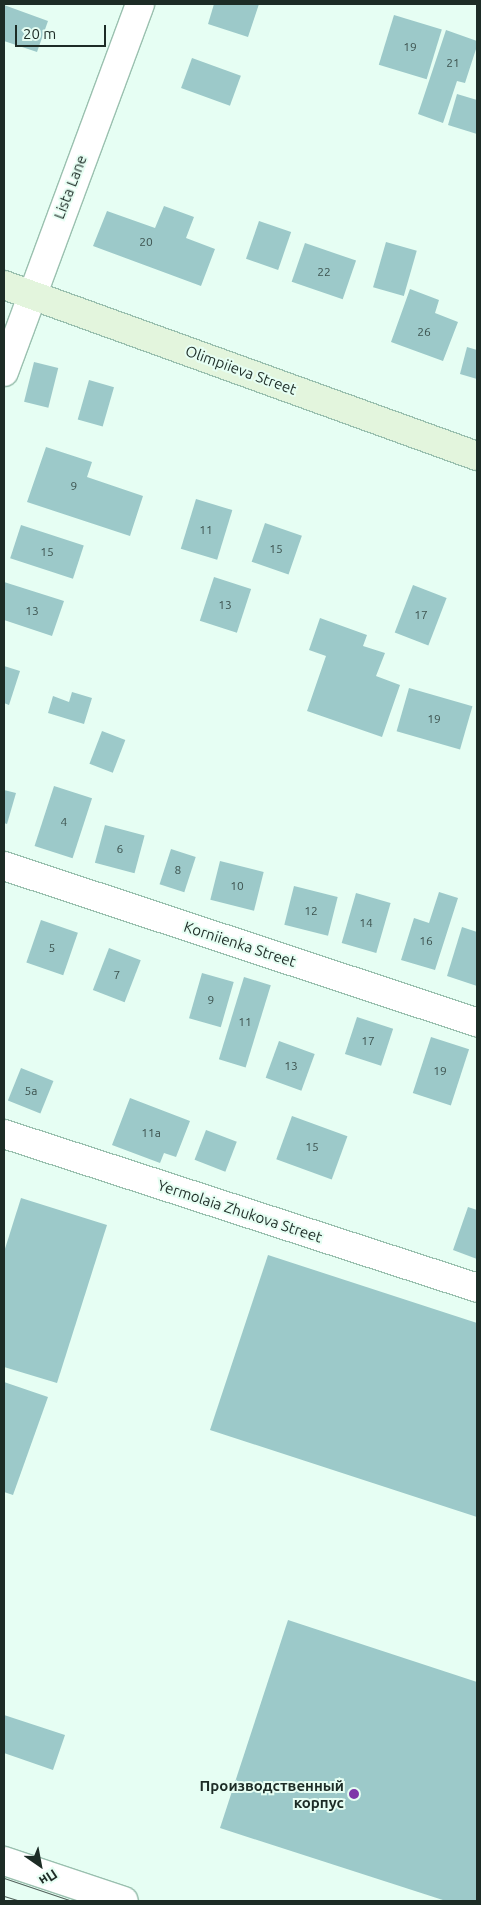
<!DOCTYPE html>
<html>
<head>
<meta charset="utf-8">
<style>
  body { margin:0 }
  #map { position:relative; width:481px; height:1905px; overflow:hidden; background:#e6fef3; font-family:Ubuntu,sans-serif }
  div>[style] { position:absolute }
  .building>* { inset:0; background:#9cc9c9; transform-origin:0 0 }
  .roads { filter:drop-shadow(1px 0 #9ac0af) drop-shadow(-1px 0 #9ac0af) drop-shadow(0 1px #9ac0af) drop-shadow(0 -1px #9ac0af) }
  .minor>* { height:28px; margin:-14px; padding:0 14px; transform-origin:14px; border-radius:14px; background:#fff }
  .tertiary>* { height:28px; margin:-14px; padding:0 14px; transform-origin:14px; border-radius:14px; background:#fff }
  .secondary>* { height:28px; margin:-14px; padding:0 14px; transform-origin:14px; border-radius:14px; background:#e3f5dd }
  .tram>* { height:1px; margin:-0.5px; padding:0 0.5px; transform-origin:0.5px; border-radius:0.5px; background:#51625b }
  .dots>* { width:14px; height:14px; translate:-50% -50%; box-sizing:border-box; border:2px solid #e6fef3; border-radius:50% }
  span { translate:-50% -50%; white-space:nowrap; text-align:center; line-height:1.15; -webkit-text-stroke:4px #e6fef3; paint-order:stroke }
  .number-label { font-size:12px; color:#3d534f }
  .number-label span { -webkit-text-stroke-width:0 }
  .street-label { font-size:15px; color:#1d2c26 }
  .poi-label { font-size:15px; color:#1d2c26; font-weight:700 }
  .right { translate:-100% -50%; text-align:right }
  .frame { position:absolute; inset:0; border:5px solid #1d2c26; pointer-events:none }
  .north { position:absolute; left:15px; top:1840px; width:50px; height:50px; -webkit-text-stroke:4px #e6fef3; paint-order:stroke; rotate:147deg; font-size:14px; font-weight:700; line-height:20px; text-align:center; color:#1d2c26 }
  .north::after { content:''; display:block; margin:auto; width:18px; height:22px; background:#1d2c26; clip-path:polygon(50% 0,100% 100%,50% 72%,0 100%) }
  .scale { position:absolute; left:15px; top:25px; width:91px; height:22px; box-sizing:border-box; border:2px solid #1d2c26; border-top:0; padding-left:6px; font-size:15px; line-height:18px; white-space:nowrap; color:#1d2c26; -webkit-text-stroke:4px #e6fef3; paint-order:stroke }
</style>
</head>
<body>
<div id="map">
  <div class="building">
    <div style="clip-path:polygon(214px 4px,259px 4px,248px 37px,208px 24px)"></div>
    <div style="clip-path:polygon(4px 5px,48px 21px,37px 52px,4px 41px)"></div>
    <div style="left:394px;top:15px;width:50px;height:52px;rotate:17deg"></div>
    <div style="clip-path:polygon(446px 30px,477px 41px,477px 46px,465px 83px,457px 81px,443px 123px,418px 114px)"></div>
    <div style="left:192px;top:58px;width:52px;height:32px;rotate:20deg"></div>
    <div style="clip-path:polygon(457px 94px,477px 100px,477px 134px,448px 125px)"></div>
    <div style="clip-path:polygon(164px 206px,194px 217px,186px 238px,215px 249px,201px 286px,93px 246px,107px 211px,155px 228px)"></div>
    <div style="left:259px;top:221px;width:34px;height:40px;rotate:19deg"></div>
    <div style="left:386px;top:242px;width:32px;height:47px;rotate:16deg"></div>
    <div style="left:305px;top:243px;width:54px;height:41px;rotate:19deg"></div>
    <div style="clip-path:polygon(410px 289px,439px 300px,435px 313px,458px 322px,443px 361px,391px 342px)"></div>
    <div style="clip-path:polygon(467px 347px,477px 350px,477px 379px,460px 374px)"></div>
    <div style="left:34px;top:362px;width:25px;height:41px;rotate:14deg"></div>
    <div style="left:89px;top:380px;width:26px;height:41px;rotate:16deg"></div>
    <div style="clip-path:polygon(46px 447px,92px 462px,87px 477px,143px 496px,130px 536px,27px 502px)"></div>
    <div style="left:196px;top:499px;width:38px;height:52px;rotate:17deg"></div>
    <div style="left:265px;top:523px;width:39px;height:41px;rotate:19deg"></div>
    <div style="left:21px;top:525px;width:66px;height:35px;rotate:18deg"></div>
    <div style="left:214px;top:577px;width:39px;height:46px;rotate:18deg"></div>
    <div style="clip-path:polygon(4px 582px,64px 601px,52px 636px,4px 620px)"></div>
    <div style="left:413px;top:585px;width:36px;height:51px;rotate:21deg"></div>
    <div style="clip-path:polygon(320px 618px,367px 635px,363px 646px,385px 653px,376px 676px,400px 685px,382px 737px,307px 711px,326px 656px,309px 650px)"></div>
    <div style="clip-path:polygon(4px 666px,20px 671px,9px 705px,4px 703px)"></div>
    <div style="left:409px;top:688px;width:66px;height:45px;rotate:16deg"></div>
    <div style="clip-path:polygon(72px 692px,92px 698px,84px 724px,48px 713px,53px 696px,69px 702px)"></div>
    <div style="left:102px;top:731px;width:25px;height:35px;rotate:21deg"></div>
    <div style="left:54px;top:786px;width:40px;height:63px;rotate:18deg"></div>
    <div style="clip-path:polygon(4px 790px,16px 793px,7px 824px,4px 823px)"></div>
    <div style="left:105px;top:825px;width:41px;height:39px;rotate:15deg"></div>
    <div style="left:171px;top:849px;width:26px;height:37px;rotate:18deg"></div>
    <div style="left:220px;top:861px;width:45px;height:40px;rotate:14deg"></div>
    <div style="left:294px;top:886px;width:45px;height:40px;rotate:14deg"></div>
    <div style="clip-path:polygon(439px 892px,458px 898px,435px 970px,401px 960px,414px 918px,429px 923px)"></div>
    <div style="left:356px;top:893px;width:36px;height:52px;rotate:16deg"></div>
    <div style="left:41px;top:920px;width:39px;height:45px;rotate:19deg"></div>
    <div style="clip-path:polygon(462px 927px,477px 932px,477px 986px,447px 976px)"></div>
    <div style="left:109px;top:948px;width:34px;height:45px;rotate:21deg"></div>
    <div style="left:202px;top:973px;width:33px;height:47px;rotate:16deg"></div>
    <div style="left:244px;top:977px;width:28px;height:86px;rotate:17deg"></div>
    <div style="left:357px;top:1017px;width:38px;height:39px;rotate:18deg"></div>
    <div style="left:431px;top:1037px;width:40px;height:59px;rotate:18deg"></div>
    <div style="left:279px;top:1041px;width:38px;height:39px;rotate:20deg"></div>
    <div style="left:21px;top:1068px;width:35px;height:35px;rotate:22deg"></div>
    <div style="clip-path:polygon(130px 1098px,190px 1121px,176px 1157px,164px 1153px,160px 1163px,112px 1145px)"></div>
    <div style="left:292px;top:1116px;width:59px;height:46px;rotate:20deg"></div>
    <div style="left:206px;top:1130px;width:33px;height:32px;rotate:21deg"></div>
    <div style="clip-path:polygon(21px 1198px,107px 1225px,57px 1383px,4px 1367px,4px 1252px)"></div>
    <div style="clip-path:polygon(468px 1207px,477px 1210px,477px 1259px,453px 1250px)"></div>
    <div style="clip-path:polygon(268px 1255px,477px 1323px,477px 1517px,210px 1430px)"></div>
    <div style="clip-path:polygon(4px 1382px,48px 1397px,13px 1495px,4px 1492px)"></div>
    <div style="clip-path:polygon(288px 1620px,477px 1682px,477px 1901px,446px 1901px,220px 1828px)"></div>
    <div style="clip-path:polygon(4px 1715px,65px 1735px,53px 1770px,4px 1753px)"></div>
  </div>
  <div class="roads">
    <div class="minor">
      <div style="left:4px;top:372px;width:392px;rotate:-69.7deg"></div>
      <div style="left:4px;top:866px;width:498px;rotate:18.3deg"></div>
      <div style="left:4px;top:1134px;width:497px;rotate:18deg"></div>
    </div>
    <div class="tertiary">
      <div style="left:4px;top:1861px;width:126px;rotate:18.4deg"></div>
    </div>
    <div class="secondary">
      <div style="left:4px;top:285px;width:503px;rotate:19.88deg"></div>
    </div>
  </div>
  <div class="tram">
    <div style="left:4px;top:1878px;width:72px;rotate:18.7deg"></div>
    <div style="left:4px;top:1896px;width:17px;rotate:17deg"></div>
  </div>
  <div class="dots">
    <div style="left:354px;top:1794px;background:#7e36a8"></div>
  </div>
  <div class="number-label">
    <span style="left:410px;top:47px">19</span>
    <span style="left:453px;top:63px">21</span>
    <span style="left:146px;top:242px">20</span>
    <span style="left:324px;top:272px">22</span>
    <span style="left:424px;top:332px">26</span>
    <span style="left:74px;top:486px">9</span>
    <span style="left:206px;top:530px">11</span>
    <span style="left:276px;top:549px">15</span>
    <span style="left:47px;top:552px">15</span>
    <span style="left:225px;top:605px">13</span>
    <span style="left:32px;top:611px">13</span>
    <span style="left:421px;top:615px">17</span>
    <span style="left:434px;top:719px">19</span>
    <span style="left:64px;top:822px">4</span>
    <span style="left:120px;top:849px">6</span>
    <span style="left:178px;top:870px">8</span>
    <span style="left:237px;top:886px">10</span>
    <span style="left:311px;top:911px">12</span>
    <span style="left:366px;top:923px">14</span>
    <span style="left:426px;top:941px">16</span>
    <span style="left:52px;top:948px">5</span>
    <span style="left:117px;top:975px">7</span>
    <span style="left:211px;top:1000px">9</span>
    <span style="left:245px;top:1022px">11</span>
    <span style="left:368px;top:1041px">17</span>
    <span style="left:291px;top:1066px">13</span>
    <span style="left:440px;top:1071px">19</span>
    <span style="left:31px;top:1091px">5а</span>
    <span style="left:151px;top:1133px">11а</span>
    <span style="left:312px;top:1147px">15</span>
  </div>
  <div class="street-label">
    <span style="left:70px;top:187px;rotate:-69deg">Lista Lane</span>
    <span style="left:241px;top:370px;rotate:20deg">Olimpiieva Street</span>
    <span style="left:240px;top:944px;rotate:18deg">Korniienka Street</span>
    <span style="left:240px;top:1211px;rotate:18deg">Yermolaia Zhukova Street</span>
  </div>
  <div class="poi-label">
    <span class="right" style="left:344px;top:1794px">Производственный<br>корпус</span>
  </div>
  <div class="frame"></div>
  <div class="north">Пн</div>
  <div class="scale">20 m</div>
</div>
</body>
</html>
